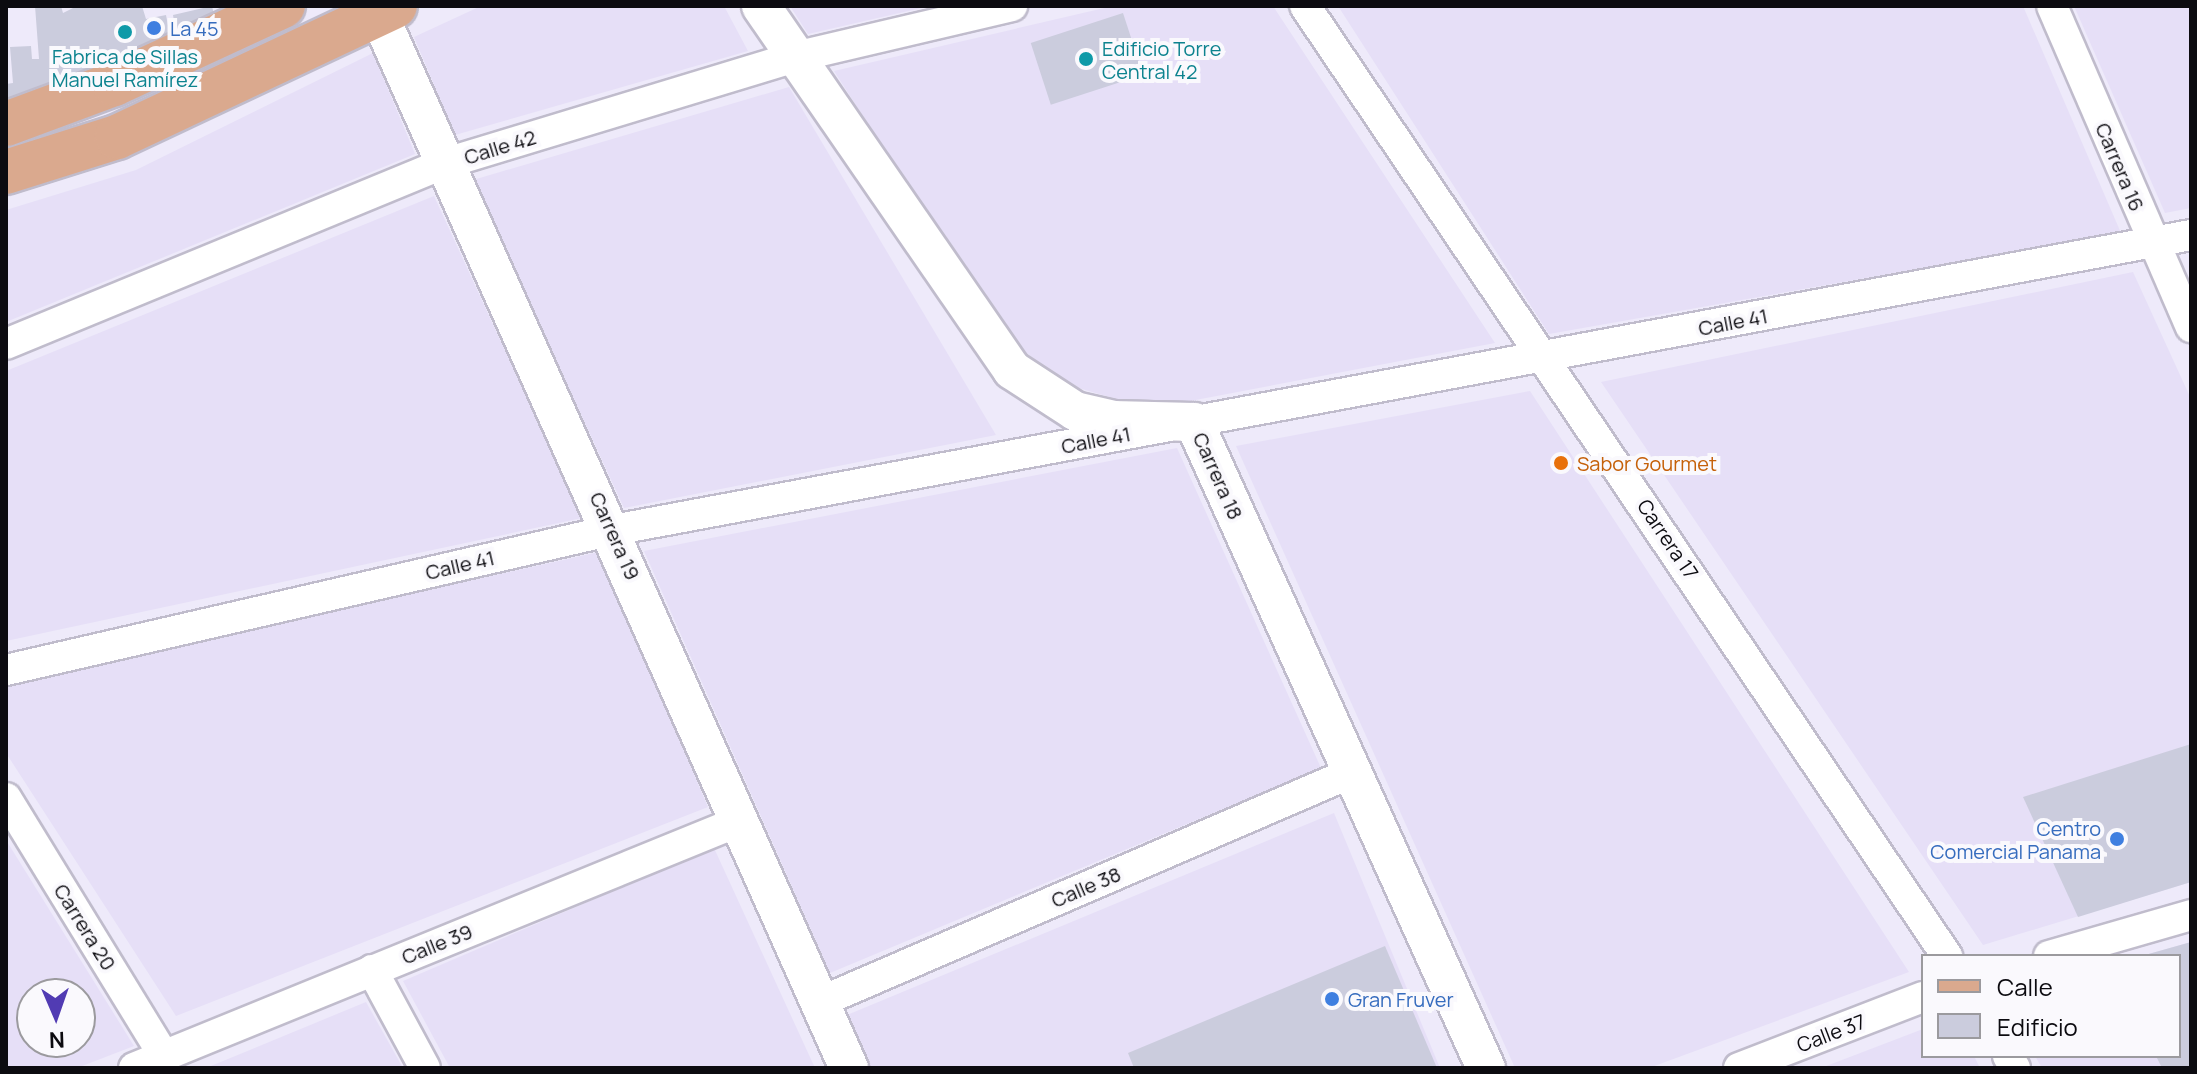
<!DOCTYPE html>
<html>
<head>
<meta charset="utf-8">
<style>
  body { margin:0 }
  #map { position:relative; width:2197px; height:1074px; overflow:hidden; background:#eeeafa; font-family:Manrope,sans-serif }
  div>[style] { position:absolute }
  .built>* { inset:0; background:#e6dff7 }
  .building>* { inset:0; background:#cbccdd; transform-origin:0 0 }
  .roads { filter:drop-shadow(2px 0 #c0bccc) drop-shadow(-2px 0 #c0bccc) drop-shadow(0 2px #c0bccc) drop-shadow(0 -2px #c0bccc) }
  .minor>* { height:30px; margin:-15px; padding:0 15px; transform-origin:15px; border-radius:15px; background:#fff }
  .tertiary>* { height:38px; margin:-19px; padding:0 19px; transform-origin:19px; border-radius:19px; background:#fff }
  .primary>* { height:44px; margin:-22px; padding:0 22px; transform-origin:22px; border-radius:22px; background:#daa98e }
  .dots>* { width:22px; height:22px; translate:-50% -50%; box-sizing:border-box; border:4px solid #faf9fd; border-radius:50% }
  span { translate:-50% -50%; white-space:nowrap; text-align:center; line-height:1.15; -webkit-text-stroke:8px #faf9fd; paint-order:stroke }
  .shop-label { font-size:20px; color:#366cbe }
  .left { translate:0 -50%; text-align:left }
  .right { translate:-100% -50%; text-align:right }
  .culture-label { font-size:20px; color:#0d838f }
  .street-label { font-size:20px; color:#0c0b10 }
  .food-label { font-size:20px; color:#c56008 }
  .frame { position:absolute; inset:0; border:8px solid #0c0b10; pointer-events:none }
  .legend { position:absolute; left:1921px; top:954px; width:260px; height:104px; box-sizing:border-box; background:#faf9fd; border:2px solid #9b9a9e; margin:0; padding:10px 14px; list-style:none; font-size:24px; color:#0c0b10 }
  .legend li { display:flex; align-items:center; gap:16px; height:40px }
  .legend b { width:40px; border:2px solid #9b9a9e }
  .north { position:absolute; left:16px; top:978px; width:80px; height:80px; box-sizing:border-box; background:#faf9fd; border:2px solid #9b9a9e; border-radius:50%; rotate:178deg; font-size:22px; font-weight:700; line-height:32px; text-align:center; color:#0c0b10 }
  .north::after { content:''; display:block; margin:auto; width:28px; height:36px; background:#513bb3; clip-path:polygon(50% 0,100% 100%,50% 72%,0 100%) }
</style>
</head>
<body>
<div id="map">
  <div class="built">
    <div style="clip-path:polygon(481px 6px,724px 6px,748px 51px,455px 135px,414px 37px)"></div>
    <div style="clip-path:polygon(790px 6px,930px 6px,808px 34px)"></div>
    <div style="clip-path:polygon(1113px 6px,1273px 6px,1495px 343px,1185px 402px,1133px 404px,1065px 384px,1002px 333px,834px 71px)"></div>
    <div style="clip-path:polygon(1338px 6px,2023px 6px,2121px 233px,1549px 334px)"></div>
    <div style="clip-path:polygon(2074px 6px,2191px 6px,2191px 208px,2165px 213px)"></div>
    <div style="clip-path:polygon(373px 53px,415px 154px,6px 322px,6px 210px,136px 170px)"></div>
    <div style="clip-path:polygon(789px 87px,996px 435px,624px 508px,473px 180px)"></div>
    <div style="clip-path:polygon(434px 196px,582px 518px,6px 641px,6px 371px)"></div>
    <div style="clip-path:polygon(2133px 272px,2191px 399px,2191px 882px,1983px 945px,1601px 382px)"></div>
    <div style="clip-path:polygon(1530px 391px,1909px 972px,1649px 1068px,1515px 1068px,1236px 446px)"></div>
    <div style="clip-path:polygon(1177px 448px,1321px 768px,830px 973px,644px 551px)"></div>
    <div style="clip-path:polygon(599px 552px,708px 807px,176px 1016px,6px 753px,6px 684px)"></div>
    <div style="clip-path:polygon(1334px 813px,1440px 1068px,869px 1068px,847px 1015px)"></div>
    <div style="clip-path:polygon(evenodd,6px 840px,134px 1046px,77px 1068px,6px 1068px,6px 840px,32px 994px,80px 994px,80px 1042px,32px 1042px,32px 994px)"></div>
    <div style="clip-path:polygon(714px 848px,815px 1068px,450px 1068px,403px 981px)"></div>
    <div style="clip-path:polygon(2191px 942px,2191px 1068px,2042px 1068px,2035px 1056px,2179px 1056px,2179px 956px,2142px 956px)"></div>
    <div style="clip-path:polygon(366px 1002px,403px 1068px,206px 1068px)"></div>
    <div style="clip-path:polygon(1923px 1029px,1923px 1056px,1974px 1056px,1980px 1068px,1821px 1068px)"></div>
  </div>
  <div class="building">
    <div style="clip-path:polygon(35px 6px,61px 6px,63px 13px,77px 6px,142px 6px,146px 19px,166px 15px,170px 36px,104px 63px,105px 68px,6px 99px,6px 84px,13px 83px,10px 47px,31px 46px,32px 59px,39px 59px)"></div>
    <div style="clip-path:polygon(212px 6px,215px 19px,176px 34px,173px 15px)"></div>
    <div style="left:1123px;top:13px;width:65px;height:97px;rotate:72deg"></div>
    <div style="clip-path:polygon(2191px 744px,2191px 882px,2078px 917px,2023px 797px)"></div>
    <div style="clip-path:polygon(2191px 942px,2191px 1068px,2162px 1068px,2156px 1056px,2179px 1056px,2179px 956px,2145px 955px)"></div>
    <div style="clip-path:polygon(1385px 946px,1437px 1068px,1134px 1068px,1128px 1053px)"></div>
  </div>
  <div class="roads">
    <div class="minor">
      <div style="left:1305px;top:6px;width:1147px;rotate:55.95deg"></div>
      <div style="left:2052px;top:6px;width:350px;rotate:66.6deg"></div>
      <div style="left:6px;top:344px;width:476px;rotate:-22.4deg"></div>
      <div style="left:446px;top:163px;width:365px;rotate:-16.9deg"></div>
      <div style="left:795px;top:57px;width:223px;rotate:-13.2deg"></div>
      <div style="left:6px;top:670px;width:623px;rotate:-12.99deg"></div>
      <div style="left:613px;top:530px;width:1605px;rotate:-10.59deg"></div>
      <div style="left:6px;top:798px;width:303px;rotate:58.5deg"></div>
      <div style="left:2049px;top:956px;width:148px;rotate:-16.1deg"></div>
      <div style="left:372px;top:970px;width:111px;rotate:61.6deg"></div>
      <div style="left:820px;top:1002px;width:581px;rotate:-23.34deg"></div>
      <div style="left:2008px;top:1056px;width:14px;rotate:60deg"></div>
      <div style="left:134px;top:1068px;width:654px;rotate:-22.18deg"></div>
      <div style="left:1739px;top:1068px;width:197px;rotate:-21.1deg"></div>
    </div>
    <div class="tertiary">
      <div style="left:375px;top:6px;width:1163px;rotate:65.95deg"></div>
      <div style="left:761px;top:6px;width:442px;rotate:55.4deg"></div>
      <div style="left:1012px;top:370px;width:75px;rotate:33.1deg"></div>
      <div style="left:1075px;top:411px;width:39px;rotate:13deg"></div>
      <div style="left:1113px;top:420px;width:81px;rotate:1.4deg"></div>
      <div style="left:1194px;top:422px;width:709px;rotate:65.68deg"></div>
    </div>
    <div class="primary">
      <div style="left:6px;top:124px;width:115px;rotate:-20.3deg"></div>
      <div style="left:114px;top:84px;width:186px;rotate:-24.8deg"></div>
      <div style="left:6px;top:172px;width:116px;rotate:-17.5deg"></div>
      <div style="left:117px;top:137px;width:307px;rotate:-25.2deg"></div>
    </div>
  </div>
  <div class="dots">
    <div style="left:154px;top:28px;background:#3f7fe0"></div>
    <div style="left:125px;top:32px;background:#0f9aa8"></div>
    <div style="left:1086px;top:59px;background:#0f9aa8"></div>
    <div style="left:1561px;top:463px;background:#e8710a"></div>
    <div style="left:2117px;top:839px;background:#3f7fe0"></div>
    <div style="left:1332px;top:999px;background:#3f7fe0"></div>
  </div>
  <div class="shop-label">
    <span class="left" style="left:170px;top:28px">La 45</span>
    <span class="right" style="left:2101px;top:840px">Centro<br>Comercial Panama</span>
    <span class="left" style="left:1348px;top:999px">Gran Fruver</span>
  </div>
  <div class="culture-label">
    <span class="left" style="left:1102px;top:60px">Edificio Torre<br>Central 42</span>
    <span style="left:125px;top:68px">Fabrica de Sillas<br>Manuel Ramírez</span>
  </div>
  <div class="street-label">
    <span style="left:500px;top:147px;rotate:-17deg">Calle 42</span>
    <span style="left:2120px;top:167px;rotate:67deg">Carrera 16</span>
    <span style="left:1733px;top:322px;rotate:-11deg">Calle 41</span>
    <span style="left:1096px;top:440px;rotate:-11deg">Calle 41</span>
    <span style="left:1218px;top:476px;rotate:66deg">Carrera 18</span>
    <span style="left:615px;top:536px;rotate:66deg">Carrera 19</span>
    <span style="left:1668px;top:539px;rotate:56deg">Carrera 17</span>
    <span style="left:460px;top:565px;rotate:-13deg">Calle 41</span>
    <span style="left:1086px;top:887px;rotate:-23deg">Calle 38</span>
    <span style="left:85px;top:927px;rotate:58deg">Carrera 20</span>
    <span style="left:437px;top:944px;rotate:-22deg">Calle 39</span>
    <span style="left:1831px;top:1033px;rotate:-21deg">Calle 37</span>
  </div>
  <div class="food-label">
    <span class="left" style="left:1577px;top:463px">Sabor Gourmet</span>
  </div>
  <div class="frame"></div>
  <ul class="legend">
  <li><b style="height:10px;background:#daa98e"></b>Calle</li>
  <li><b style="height:22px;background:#cbccdd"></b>Edificio</li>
  </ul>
  <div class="north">N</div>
</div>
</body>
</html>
